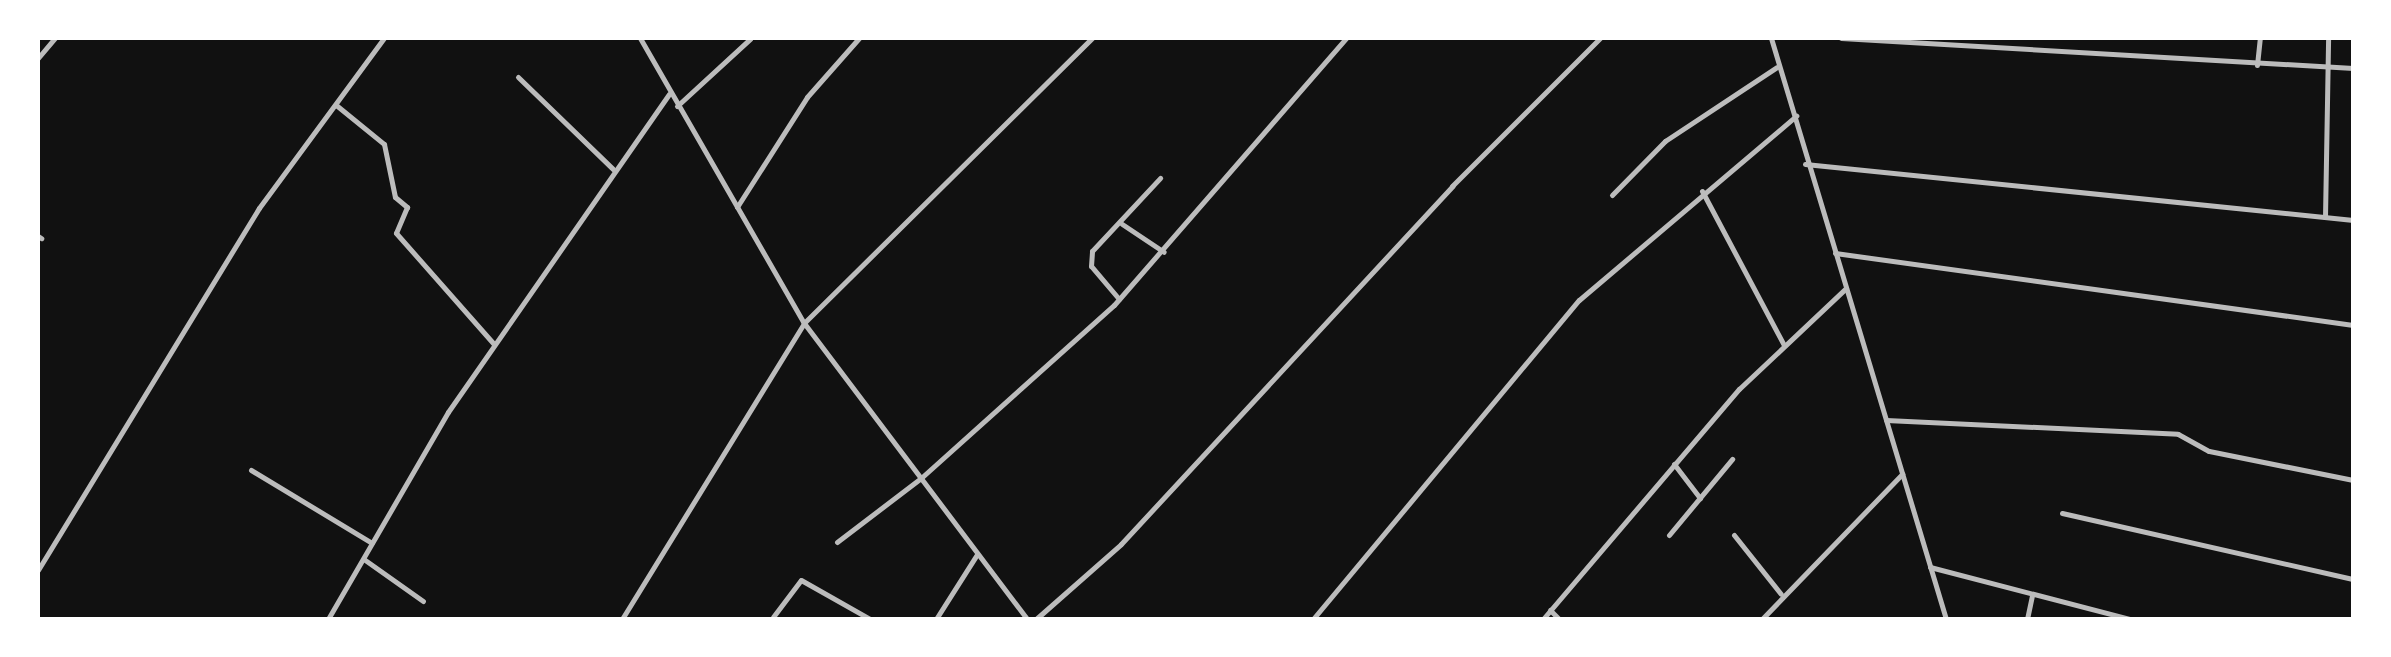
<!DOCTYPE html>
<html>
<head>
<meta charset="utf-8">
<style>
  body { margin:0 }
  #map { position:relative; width:2391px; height:657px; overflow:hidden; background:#111; font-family:Rubik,sans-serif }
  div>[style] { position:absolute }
  .minor>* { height:5px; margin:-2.5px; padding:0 2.5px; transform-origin:2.5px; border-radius:2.5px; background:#bcbcbc }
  span { translate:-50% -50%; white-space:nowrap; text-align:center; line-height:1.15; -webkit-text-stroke:8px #fff; paint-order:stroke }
  .frame { position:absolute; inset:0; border:40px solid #fff; pointer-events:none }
</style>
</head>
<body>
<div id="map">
  <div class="minor">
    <div style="left:640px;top:38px;width:329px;rotate:60.1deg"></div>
    <div style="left:804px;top:323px;width:371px;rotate:53deg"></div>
    <div style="left:1771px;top:38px;width:607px;rotate:73.24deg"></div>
    <div style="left:1841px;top:38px;width:513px;rotate:3.35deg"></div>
    <div style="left:38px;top:58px;width:26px;rotate:-50deg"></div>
    <div style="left:2257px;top:65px;width:27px;rotate:-84deg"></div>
    <div style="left:518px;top:77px;width:132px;rotate:44.1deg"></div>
    <div style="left:336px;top:105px;width:62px;rotate:39.1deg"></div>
    <div style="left:384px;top:144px;width:54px;rotate:78.3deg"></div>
    <div style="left:395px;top:197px;width:16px;rotate:40deg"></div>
    <div style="left:407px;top:207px;width:28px;rotate:113deg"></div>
    <div style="left:396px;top:233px;width:148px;rotate:48.6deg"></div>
    <div style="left:677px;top:106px;width:100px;rotate:-42.6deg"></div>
    <div style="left:1805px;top:164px;width:551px;rotate:5.83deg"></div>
    <div style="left:1702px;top:191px;width:174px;rotate:62deg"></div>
    <div style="left:1612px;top:195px;width:76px;rotate:-45.5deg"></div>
    <div style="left:1665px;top:141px;width:134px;rotate:-33.5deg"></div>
    <div style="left:737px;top:207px;width:130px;rotate:-57.5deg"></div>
    <div style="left:807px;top:97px;width:79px;rotate:-48.6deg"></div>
    <div style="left:2325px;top:217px;width:179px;rotate:-89deg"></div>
    <div style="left:1122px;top:224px;width:50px;rotate:33.7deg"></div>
    <div style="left:38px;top:236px;width:4px;rotate:34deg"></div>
    <div style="left:1835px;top:253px;width:523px;rotate:7.91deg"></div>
    <div style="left:1119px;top:299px;width:43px;rotate:-130.3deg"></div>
    <div style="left:1091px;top:266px;width:15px;rotate:-86deg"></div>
    <div style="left:1092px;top:251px;width:100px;rotate:-47deg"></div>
    <div style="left:1886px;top:420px;width:292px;rotate:2.7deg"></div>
    <div style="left:2178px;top:434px;width:35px;rotate:29deg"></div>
    <div style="left:2209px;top:451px;width:147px;rotate:11.4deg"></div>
    <div style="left:1674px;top:464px;width:43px;rotate:52.6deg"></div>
    <div style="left:251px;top:470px;width:141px;rotate:31.1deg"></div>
    <div style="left:2062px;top:513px;width:298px;rotate:12.8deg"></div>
    <div style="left:1669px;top:535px;width:99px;rotate:-50.3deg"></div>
    <div style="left:1734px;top:535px;width:75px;rotate:51.5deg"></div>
    <div style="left:837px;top:542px;width:106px;rotate:-37.3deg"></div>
    <div style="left:921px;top:478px;width:259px;rotate:-41.9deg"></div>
    <div style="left:1114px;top:305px;width:354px;rotate:-49deg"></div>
    <div style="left:365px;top:560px;width:71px;rotate:35.3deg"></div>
    <div style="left:1930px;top:567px;width:206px;rotate:14.6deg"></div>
    <div style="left:38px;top:570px;width:424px;rotate:-58.6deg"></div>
    <div style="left:259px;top:208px;width:211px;rotate:-53.7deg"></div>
    <div style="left:1550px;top:610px;width:13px;rotate:45deg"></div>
    <div style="left:773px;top:617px;width:46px;rotate:-52.9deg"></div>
    <div style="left:801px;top:580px;width:79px;rotate:29.5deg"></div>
    <div style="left:328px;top:619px;width:239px;rotate:-59.9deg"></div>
    <div style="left:448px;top:412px;width:387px;rotate:-55.2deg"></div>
    <div style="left:622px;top:619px;width:347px;rotate:-58.4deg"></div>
    <div style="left:804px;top:323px;width:405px;rotate:-44.7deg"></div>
    <div style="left:936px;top:619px;width:75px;rotate:-57.6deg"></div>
    <div style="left:1036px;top:619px;width:113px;rotate:-41.4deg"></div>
    <div style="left:1121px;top:544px;width:488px;rotate:-47.2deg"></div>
    <div style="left:1452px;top:186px;width:209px;rotate:-45deg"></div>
    <div style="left:1313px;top:619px;width:415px;rotate:-50.2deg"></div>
    <div style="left:1579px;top:300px;width:285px;rotate:-40.3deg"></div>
    <div style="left:1543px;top:619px;width:302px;rotate:-49.6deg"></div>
    <div style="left:1739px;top:389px;width:147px;rotate:-43.3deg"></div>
    <div style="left:1762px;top:619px;width:202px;rotate:-46deg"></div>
    <div style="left:2027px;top:619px;width:25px;rotate:-78deg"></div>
  </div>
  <div class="frame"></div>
</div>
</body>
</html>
